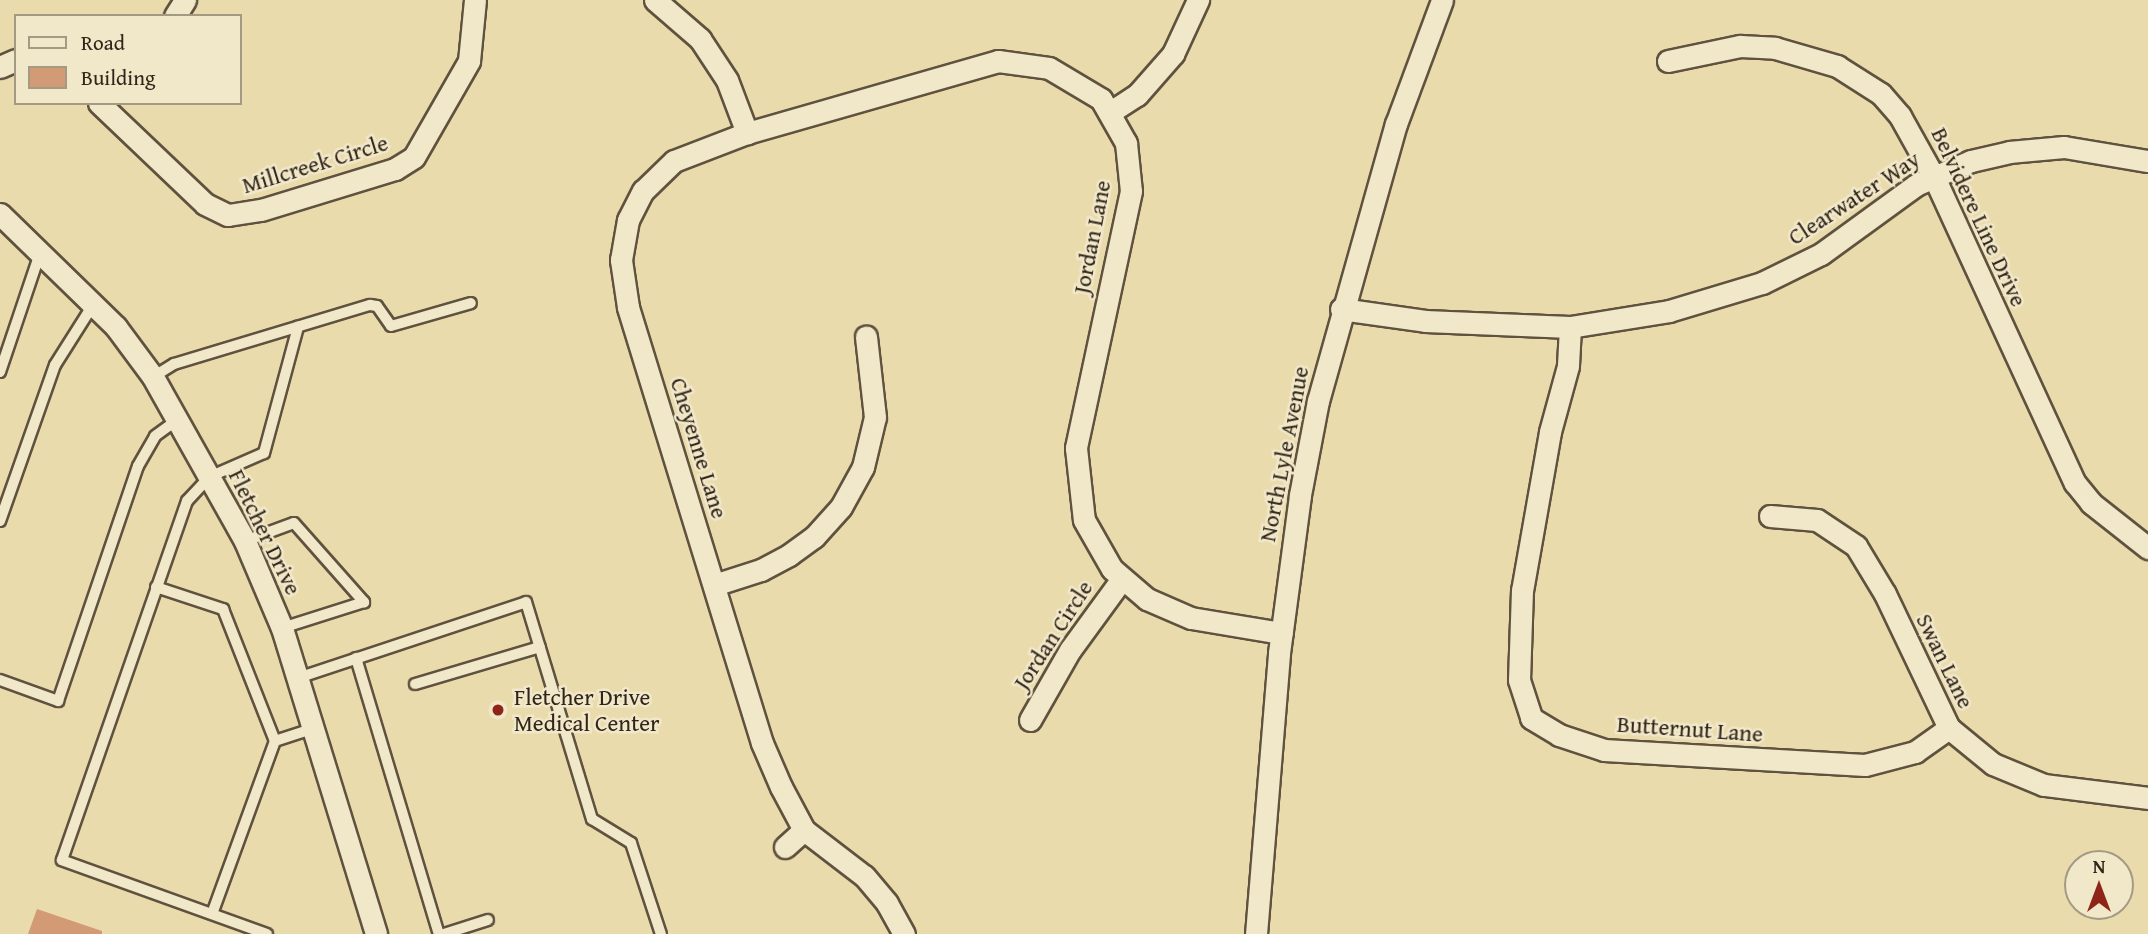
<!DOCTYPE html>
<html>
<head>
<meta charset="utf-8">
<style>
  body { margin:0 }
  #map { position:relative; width:2148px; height:934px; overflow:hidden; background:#eadbad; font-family:"Gentium Book Plus",serif }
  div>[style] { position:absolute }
  .building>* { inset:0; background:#d29b75 }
  .roads { filter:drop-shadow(2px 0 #5f523e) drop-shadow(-2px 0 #5f523e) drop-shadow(0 2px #5f523e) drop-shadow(0 -2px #5f523e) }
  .service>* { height:10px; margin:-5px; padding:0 5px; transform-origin:5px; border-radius:5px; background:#f1e8ca }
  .minor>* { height:21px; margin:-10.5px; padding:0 10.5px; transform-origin:10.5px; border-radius:10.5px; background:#f1e8ca }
  .dots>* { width:19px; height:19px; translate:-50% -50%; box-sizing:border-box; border:4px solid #f1e8ca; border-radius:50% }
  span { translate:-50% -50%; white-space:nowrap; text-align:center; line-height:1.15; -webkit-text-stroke:5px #f1e8ca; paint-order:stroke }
  .street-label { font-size:23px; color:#312519 }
  .poi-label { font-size:23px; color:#312519 }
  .left { translate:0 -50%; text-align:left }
  .legend { position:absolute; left:14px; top:14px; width:228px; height:91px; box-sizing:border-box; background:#f1e8ca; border:2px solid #a49a83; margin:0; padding:9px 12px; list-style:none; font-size:21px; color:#312519 }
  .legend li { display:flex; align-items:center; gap:14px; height:35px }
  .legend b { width:35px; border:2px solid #a49a83 }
  .north { position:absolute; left:2064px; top:850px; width:70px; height:70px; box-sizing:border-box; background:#f1e8ca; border:2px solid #a49a83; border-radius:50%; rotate:0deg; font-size:19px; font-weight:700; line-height:28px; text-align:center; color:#312519 }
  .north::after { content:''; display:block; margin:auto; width:24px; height:32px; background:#8f2418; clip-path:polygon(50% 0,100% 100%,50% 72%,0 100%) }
</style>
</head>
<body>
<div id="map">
  <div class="building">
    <div style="clip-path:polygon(37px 909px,102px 931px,102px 934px,28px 934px)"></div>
  </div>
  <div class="roads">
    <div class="service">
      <div style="left:0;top:372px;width:126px;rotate:-71.4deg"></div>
      <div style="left:153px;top:377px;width:25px;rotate:-32deg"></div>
      <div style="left:174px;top:364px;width:205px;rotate:-16.8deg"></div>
      <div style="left:370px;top:305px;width:7px;rotate:8deg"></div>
      <div style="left:377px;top:306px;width:24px;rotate:55deg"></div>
      <div style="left:391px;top:326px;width:83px;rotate:-16deg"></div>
      <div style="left:0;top:521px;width:165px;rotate:-70.6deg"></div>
      <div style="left:55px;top:365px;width:71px;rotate:-57.7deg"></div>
      <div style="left:245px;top:541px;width:52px;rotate:-20.2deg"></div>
      <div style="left:294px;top:523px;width:106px;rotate:48.5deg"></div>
      <div style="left:364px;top:602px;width:86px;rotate:162.4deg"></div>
      <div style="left:156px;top:587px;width:71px;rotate:18.2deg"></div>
      <div style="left:223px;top:609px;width:142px;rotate:68.5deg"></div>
      <div style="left:356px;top:658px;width:288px;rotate:73.3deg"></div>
      <div style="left:298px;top:678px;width:240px;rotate:-18.4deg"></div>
      <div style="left:526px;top:602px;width:227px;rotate:73.1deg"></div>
      <div style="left:592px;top:819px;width:46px;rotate:31.6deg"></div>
      <div style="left:631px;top:843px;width:96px;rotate:71.8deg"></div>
      <div style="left:0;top:680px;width:62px;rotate:19.9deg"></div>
      <div style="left:58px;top:701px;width:248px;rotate:-71.2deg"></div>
      <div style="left:138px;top:466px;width:34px;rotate:-60deg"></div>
      <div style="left:155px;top:436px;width:26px;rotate:-36deg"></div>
      <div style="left:415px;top:684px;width:130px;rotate:-16.5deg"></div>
      <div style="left:212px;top:914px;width:184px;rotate:-70deg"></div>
      <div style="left:275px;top:741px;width:40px;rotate:-18deg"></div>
      <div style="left:267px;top:934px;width:218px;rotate:-160.2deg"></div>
      <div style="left:62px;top:860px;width:380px;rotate:-70.8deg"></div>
      <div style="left:187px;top:501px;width:33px;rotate:-47deg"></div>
      <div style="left:209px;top:477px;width:60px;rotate:-23.6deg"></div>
      <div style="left:264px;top:453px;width:131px;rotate:-74.9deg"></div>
      <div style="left:444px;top:934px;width:46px;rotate:-17.7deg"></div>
    </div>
    <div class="minor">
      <div style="left:655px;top:0;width:60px;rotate:40.9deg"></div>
      <div style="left:700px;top:39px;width:49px;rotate:56.6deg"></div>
      <div style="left:727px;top:80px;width:57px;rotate:69.3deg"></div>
      <div style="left:175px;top:16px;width:19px;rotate:-58deg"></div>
      <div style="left:1668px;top:61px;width:74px;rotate:-11.8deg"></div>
      <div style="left:1740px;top:46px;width:35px;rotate:3deg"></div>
      <div style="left:1775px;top:48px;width:65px;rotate:16.2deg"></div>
      <div style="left:1837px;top:66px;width:52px;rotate:32.5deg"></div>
      <div style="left:1881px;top:94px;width:29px;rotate:49deg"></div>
      <div style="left:1900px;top:116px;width:70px;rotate:60.9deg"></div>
      <div style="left:1934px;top:177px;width:337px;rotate:65.3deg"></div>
      <div style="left:2075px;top:483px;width:26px;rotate:51deg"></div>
      <div style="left:2091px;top:503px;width:73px;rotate:38.3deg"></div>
      <div style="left:0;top:67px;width:17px;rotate:-24deg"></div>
      <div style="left:99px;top:103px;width:146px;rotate:43.6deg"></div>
      <div style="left:205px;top:204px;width:25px;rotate:26deg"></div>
      <div style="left:228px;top:215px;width:33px;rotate:-9deg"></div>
      <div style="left:261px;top:210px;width:140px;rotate:-17deg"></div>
      <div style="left:395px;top:169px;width:22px;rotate:-32deg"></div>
      <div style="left:414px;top:157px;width:111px;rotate:-60.2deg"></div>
      <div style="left:469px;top:61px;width:61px;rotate:-84.4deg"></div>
      <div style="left:1112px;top:111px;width:30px;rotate:-33deg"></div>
      <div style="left:1137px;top:95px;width:55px;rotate:-48.7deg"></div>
      <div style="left:1173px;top:54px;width:60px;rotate:-65.2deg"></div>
      <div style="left:0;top:214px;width:162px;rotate:44.2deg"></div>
      <div style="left:116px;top:327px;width:62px;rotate:53.5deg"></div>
      <div style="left:153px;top:377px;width:188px;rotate:60.7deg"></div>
      <div style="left:245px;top:541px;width:95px;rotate:67deg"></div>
      <div style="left:282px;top:628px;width:320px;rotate:72.9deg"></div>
      <div style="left:1341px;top:309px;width:85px;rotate:8.1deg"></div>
      <div style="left:1425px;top:321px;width:145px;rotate:2.4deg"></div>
      <div style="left:1570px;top:327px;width:100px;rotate:-9.2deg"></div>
      <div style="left:1669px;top:311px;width:97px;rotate:-16.8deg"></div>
      <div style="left:1762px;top:283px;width:66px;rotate:-26.2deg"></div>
      <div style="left:1821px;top:254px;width:117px;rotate:-36deg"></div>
      <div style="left:1916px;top:185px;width:60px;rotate:-23.6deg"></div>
      <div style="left:1971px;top:161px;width:39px;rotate:-13deg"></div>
      <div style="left:2009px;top:152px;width:55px;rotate:-5.2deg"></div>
      <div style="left:2064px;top:147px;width:85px;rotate:9.5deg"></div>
      <div style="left:1570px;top:327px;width:39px;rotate:93deg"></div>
      <div style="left:1568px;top:366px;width:68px;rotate:105.3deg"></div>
      <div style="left:1550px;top:432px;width:160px;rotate:100deg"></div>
      <div style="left:1522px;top:590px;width:90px;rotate:91.9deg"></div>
      <div style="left:1519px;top:680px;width:40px;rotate:72deg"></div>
      <div style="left:1531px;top:718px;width:33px;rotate:31deg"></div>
      <div style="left:1559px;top:735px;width:47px;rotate:18.4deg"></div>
      <div style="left:1604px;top:750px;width:261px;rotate:3.3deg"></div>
      <div style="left:1865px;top:765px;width:52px;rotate:-14.6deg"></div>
      <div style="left:1915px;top:752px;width:42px;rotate:-35.2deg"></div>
      <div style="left:1770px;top:516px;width:47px;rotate:4.9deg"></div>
      <div style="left:1817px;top:520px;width:47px;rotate:33.7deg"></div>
      <div style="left:1856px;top:546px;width:56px;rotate:58.9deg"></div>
      <div style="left:1885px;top:594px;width:148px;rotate:64.5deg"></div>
      <div style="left:1949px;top:728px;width:57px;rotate:39.3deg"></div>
      <div style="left:1993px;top:764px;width:55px;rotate:22.4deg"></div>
      <div style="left:2044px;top:785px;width:105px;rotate:7.1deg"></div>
      <div style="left:714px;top:585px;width:49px;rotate:-17.7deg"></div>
      <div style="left:761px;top:570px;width:32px;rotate:-28deg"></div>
      <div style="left:789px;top:555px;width:31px;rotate:-36deg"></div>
      <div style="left:814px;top:537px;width:40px;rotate:-48deg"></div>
      <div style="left:841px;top:507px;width:46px;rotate:-61.2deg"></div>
      <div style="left:863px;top:467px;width:51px;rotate:-76.5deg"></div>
      <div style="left:875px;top:417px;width:81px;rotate:-96.4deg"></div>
      <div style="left:1030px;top:720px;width:81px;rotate:-60.3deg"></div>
      <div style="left:1070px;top:650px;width:87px;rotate:-53.9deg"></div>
      <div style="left:785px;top:847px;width:25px;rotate:-42deg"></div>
      <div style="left:904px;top:934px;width:35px;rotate:-119deg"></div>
      <div style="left:887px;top:903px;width:35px;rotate:-130deg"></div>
      <div style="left:864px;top:876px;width:76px;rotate:-142.5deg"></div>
      <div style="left:804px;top:830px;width:49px;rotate:-118.1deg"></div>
      <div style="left:781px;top:787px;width:48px;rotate:-113.4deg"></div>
      <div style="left:762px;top:743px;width:456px;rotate:-107.1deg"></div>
      <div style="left:628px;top:307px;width:48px;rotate:-98.5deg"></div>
      <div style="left:621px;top:260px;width:41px;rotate:-80.1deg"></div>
      <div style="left:628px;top:220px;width:33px;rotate:-63deg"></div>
      <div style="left:643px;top:191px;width:43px;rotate:-44.1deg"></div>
      <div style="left:674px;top:161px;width:78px;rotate:-21deg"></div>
      <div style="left:747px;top:133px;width:261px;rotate:-16deg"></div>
      <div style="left:998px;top:61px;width:51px;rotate:7.8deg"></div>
      <div style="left:1049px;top:68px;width:61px;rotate:30.8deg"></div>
      <div style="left:1101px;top:99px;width:51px;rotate:60.4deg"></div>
      <div style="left:1126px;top:143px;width:48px;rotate:84.1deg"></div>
      <div style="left:1131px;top:191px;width:263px;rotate:102.1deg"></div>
      <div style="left:1076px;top:448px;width:72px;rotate:83.7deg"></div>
      <div style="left:1084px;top:520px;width:56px;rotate:60.3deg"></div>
      <div style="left:1112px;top:569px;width:46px;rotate:40.6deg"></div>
      <div style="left:1147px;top:599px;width:48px;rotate:23.4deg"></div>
      <div style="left:1191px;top:618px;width:92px;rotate:9.4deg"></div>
      <div style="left:1256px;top:934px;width:282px;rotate:-85.3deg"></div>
      <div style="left:1279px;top:653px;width:159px;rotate:-82.4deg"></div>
      <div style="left:1300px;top:495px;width:96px;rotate:-79.2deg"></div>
      <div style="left:1318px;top:401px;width:288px;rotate:-74.3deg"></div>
      <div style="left:1396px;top:124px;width:132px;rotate:-69.6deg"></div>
    </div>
  </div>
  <div class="dots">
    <div style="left:498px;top:710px;background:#8f2418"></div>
  </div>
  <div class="street-label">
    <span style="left:315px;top:164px;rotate:-17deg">Millcreek Circle</span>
    <span style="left:1854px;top:198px;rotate:-33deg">Clearwater Way</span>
    <span style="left:1979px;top:217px;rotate:65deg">Belvidere Line Drive</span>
    <span style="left:1092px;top:237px;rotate:-79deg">Jordan Lane</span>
    <span style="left:699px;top:448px;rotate:73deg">Cheyenne Lane</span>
    <span style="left:1284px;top:454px;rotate:-79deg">North Lyle Avenue</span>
    <span style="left:265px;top:532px;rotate:64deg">Fletcher Drive</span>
    <span style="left:1053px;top:635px;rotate:-57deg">Jordan Circle</span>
    <span style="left:1945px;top:661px;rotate:64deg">Swan Lane</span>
    <span style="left:1690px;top:729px;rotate:4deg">Butternut Lane</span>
  </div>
  <div class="poi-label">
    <span class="left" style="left:514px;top:710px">Fletcher Drive<br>Medical Center</span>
  </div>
  <ul class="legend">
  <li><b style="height:9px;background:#f1e8ca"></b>Road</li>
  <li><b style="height:19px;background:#d29b75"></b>Building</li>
  </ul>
  <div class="north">N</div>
</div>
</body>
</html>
